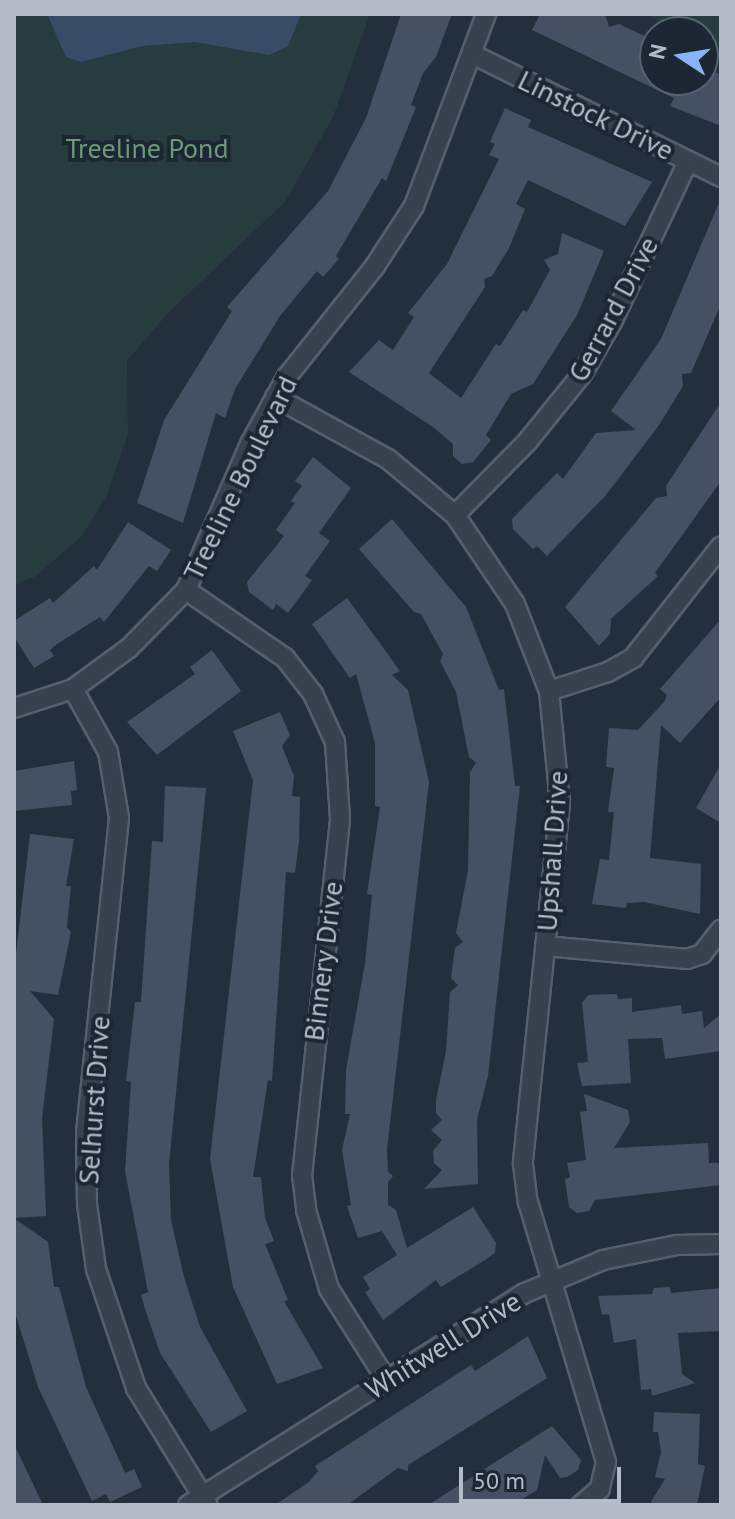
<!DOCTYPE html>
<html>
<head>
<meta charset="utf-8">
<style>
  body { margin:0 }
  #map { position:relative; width:735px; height:1519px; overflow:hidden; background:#242f3e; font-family:"PT Sans",sans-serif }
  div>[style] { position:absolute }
  .green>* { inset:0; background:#263c3f }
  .water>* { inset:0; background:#394c67 }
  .building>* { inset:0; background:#455162 }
  .roads { filter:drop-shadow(2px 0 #565f6c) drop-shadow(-2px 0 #565f6c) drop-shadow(0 2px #565f6c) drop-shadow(0 -2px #565f6c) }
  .street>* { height:18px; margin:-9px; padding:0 9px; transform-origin:9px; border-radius:9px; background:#38414e }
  span { translate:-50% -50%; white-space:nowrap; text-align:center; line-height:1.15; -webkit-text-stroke:8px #1d2633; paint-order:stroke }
  .street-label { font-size:28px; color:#b4bcc9 }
  .park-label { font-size:28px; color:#6b9a76 }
  .frame { position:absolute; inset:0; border:16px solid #b4bcc9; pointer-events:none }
  .north { position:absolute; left:639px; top:16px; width:80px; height:80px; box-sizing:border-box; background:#1d2633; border:2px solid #59626f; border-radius:50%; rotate:282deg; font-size:22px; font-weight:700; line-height:32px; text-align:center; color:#b4bcc9 }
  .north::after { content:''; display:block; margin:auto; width:28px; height:36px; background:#8ab4f8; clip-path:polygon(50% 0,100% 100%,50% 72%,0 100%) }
  .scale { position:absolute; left:459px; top:1467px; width:162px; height:36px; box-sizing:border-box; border:4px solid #b4bcc9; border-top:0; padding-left:10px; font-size:24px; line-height:28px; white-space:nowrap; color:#b4bcc9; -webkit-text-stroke:6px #1d2633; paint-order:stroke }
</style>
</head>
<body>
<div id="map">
  <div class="green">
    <div style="clip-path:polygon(14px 14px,370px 14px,333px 117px,285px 202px,169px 312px,127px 361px,128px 434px,106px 497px,82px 536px,36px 576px,14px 585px)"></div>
    <div style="clip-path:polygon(645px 14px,721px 14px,721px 52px,703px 43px,703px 32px,682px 32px)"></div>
  </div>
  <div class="water">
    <div style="clip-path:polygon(47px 14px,301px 14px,288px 46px,269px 55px,195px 42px,142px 46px,81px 62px,66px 57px)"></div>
  </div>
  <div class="building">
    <div style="clip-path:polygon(401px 14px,452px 14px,436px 57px,423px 73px,411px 105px,416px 107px,386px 181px,382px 178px,336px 256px,339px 259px,323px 277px,317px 271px,280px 316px,235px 389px,225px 418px,216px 413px,183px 523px,137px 503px,164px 420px,232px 311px,227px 307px,328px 191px,366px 118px)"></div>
    <div style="clip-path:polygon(540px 14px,605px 14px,609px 27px,619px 24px,655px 41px,655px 80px,703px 80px,703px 66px,721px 75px,721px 126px,670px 106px,674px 98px,532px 30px)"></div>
    <div style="clip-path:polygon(505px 108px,531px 120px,528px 127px,652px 182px,625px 226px,528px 180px,516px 204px,525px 209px,509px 248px,492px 276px,484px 279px,485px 287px,429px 373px,461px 398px,496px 344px,500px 346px,523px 310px,527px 312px,550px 270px,544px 260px,558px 254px,562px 233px,604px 251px,577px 315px,533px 384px,511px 394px,486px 435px,491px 440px,473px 462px,462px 464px,453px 456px,453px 444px,433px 427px,349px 372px,379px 340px,393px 350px,414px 317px,408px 313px,447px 264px,499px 159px,489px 155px,495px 144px,490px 142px)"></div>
    <div style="clip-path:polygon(721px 198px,721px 304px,691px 373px,682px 374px,683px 386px,659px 425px,606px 495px,547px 556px,537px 546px,533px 549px,513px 529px,512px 519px,557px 473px,563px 479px,596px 433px,636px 430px,611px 411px,661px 339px)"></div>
    <div style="clip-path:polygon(721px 402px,721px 481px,655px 573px,658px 576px,611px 619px,610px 634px,599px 646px,565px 607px,656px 498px,667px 496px,666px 486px)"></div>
    <div style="clip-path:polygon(313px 457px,351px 488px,319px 533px,330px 541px,305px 576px,312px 580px,288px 613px,276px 604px,273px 610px,249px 592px,247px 582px,284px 536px,276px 530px,295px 503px,291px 501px,302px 486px,295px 481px)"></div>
    <div style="clip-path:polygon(392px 519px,466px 607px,499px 690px,504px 689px,515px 786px,520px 786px,488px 1076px,477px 1119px,478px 1184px,424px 1189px,442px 1170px,434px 1163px,433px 1151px,442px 1140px,431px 1130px,442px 1120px,436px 1113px,436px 1100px,446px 1051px,450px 992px,458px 985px,451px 978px,455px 948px,463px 942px,456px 933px,468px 870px,470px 772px,476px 763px,469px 757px,456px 692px,440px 661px,443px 654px,421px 614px,414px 612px,359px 549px)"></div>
    <div style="clip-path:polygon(128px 522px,171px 550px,157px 571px,149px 566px,104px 622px,100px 617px,57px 644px,50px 650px,54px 656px,34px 668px,14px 637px,14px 621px,50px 598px,53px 603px,94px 566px,97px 570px)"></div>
    <div style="clip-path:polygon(347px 598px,400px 671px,392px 675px,408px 690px,429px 782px,387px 1150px,388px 1172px,393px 1176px,388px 1182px,388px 1205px,396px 1210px,407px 1248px,473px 1207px,496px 1243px,495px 1253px,485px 1260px,441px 1287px,436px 1280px,383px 1320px,365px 1292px,370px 1289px,363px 1277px,397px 1255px,382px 1231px,358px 1238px,347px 1206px,351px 1205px,342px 1150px,350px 1114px,345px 1114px,346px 1070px,365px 963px,372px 895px,367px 894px,380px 807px,375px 806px,375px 743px,356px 674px,350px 678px,312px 624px)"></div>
    <div style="clip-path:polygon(721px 619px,721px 697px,680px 743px,661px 725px,650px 858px,701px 864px,700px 914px,644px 902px,627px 903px,626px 908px,592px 904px,600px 859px,609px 860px,614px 812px,608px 812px,614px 768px,606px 767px,609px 728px,638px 730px,664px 702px,667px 695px,660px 689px)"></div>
    <div style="clip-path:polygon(212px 650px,241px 691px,157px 755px,127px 722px,195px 674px,190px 667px)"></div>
    <div style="clip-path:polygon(280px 712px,290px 735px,282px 746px,294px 776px,292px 796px,300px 797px,299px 841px,295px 873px,286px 872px,272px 1081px,268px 1080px,253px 1177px,261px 1177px,265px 1218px,274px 1241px,265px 1244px,288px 1300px,284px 1301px,323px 1368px,277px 1384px,233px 1287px,210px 1159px,253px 780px,233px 731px)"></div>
    <div style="clip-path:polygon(74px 761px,77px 790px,71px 791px,72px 805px,14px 811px,14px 771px)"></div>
    <div style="clip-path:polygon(721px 764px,721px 823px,696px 808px)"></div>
    <div style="clip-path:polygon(165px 786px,206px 788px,169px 1164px,171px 1220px,184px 1277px,200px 1327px,247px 1411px,211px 1432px,160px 1353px,145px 1309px,141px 1295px,148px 1292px,125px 1171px,131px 1082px,126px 1081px,135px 1002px,141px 1002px,152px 841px,163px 842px)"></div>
    <div style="clip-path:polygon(30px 834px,74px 839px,66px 886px,71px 886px,67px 927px,71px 932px,58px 995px,30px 991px,54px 1019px,42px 1118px,46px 1216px,14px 1218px,48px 1242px,54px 1287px,59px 1287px,86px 1387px,125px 1473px,134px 1469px,142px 1487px,110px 1502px,106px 1494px,92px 1501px,38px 1387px,14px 1309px,14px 971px)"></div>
    <div style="clip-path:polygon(617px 994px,618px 999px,632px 998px,632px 1012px,681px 1005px,682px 1014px,702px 1011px,704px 1028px,721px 1014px,721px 1051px,665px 1059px,662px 1038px,628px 1039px,631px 1083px,582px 1086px,577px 1063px,588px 1062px,582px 1003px,588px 995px)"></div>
    <div style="clip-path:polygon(584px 1094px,628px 1110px,630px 1122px,614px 1148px,708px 1143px,709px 1163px,721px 1163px,721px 1185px,595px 1200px,589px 1211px,577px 1213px,569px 1207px,565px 1179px,570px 1177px,567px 1163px,586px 1160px,580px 1112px,587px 1111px)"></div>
    <div style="clip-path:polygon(670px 1287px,671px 1293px,721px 1288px,721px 1331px,678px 1333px,682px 1374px,695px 1383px,652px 1396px,651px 1389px,641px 1390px,636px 1339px,614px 1343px,609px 1314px,602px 1315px,598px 1296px,652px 1294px,654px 1288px)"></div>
    <div style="clip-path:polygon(528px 1336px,547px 1378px,408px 1465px,408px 1471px,398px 1468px,347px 1505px,275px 1505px,309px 1482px,318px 1471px,315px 1466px,471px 1365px,475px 1371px)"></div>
    <div style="clip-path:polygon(654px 1412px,700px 1414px,698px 1464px,705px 1466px,697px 1505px,649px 1505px,665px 1479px,655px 1477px,661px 1452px,658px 1432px,653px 1432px)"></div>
    <div style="clip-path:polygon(552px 1426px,581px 1460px,578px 1470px,567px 1477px,560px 1478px,545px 1455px,537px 1490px,513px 1505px,428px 1505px)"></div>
    <div style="clip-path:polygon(14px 1444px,43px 1505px,14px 1505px)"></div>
  </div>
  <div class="roads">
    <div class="street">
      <div style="left:472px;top:54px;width:278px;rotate:26.3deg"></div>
      <div style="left:275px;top:397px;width:129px;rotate:28.8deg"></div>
      <div style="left:388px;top:459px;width:87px;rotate:39.9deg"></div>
      <div style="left:455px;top:515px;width:107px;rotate:56deg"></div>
      <div style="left:515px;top:604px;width:93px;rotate:68.7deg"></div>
      <div style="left:549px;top:691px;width:113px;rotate:84.4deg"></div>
      <div style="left:560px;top:803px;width:363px;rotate:95.9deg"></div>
      <div style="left:523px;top:1164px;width:38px;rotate:83deg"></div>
      <div style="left:528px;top:1202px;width:271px;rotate:73.3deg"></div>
      <div style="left:606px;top:1462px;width:28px;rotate:103deg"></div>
      <div style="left:600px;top:1489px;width:25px;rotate:140deg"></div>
      <div style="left:455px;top:515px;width:103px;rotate:-45.4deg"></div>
      <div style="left:527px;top:442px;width:87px;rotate:-51deg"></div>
      <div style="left:582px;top:374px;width:62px;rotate:-60.1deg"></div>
      <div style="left:613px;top:320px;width:176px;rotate:-64.7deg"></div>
      <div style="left:186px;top:590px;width:120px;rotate:34.5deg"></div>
      <div style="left:285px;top:658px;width:46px;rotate:52.1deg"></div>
      <div style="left:313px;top:694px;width:53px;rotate:65.4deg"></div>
      <div style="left:335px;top:742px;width:78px;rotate:86.3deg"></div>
      <div style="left:340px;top:820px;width:357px;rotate:96.1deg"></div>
      <div style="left:302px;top:1175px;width:35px;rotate:83deg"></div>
      <div style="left:306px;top:1210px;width:82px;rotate:73.8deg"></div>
      <div style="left:329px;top:1289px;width:107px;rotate:57.7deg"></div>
      <div style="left:73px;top:689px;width:72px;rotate:60.9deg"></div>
      <div style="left:108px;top:752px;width:67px;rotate:80.5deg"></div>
      <div style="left:119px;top:818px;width:317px;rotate:96deg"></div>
      <div style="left:86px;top:1133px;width:71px;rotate:89.2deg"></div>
      <div style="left:87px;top:1204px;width:66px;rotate:82.1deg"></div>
      <div style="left:96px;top:1269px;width:126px;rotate:71.4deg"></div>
      <div style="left:136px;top:1388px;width:137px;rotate:58.4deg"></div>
      <div style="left:549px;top:691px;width:62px;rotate:-17.9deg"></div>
      <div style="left:608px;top:672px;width:29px;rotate:-29deg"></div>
      <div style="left:633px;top:658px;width:142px;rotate:-51.8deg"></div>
      <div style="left:14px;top:708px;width:62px;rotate:-17.9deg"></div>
      <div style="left:73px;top:689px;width:69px;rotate:-36.2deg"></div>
      <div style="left:129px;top:648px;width:81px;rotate:-45.5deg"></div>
      <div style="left:186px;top:590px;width:162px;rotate:-66.3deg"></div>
      <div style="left:251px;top:442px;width:73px;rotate:-61.3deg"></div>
      <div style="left:286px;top:378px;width:143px;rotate:-51.5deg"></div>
      <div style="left:375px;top:266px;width:72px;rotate:-57deg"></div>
      <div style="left:414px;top:206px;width:205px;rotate:-69.4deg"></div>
      <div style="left:545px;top:946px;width:143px;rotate:5.2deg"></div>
      <div style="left:687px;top:959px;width:16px;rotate:-18deg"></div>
      <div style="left:702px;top:954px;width:31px;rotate:-52deg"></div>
      <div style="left:188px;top:1505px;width:398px;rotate:-32.2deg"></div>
      <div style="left:525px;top:1293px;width:85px;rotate:-22.9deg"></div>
      <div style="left:603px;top:1260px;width:76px;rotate:-11.5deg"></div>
      <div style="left:677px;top:1245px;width:44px;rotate:-1.3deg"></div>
    </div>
  </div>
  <div class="street-label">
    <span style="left:596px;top:115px;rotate:26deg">Linstock Drive</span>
    <span style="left:613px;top:309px;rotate:-62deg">Gerrard Drive</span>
    <span style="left:240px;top:478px;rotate:-64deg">Treeline Boulevard</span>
    <span style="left:552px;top:851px;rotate:-86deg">Upshall Drive</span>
    <span style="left:323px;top:961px;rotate:-83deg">Binnery Drive</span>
    <span style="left:94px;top:1100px;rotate:-86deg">Selhurst Drive</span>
    <span style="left:443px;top:1345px;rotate:-32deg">Whitwell Drive</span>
  </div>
  <div class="park-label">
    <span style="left:147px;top:148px">Treeline Pond</span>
  </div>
  <div class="frame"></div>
  <div class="north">N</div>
  <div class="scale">50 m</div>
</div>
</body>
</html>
